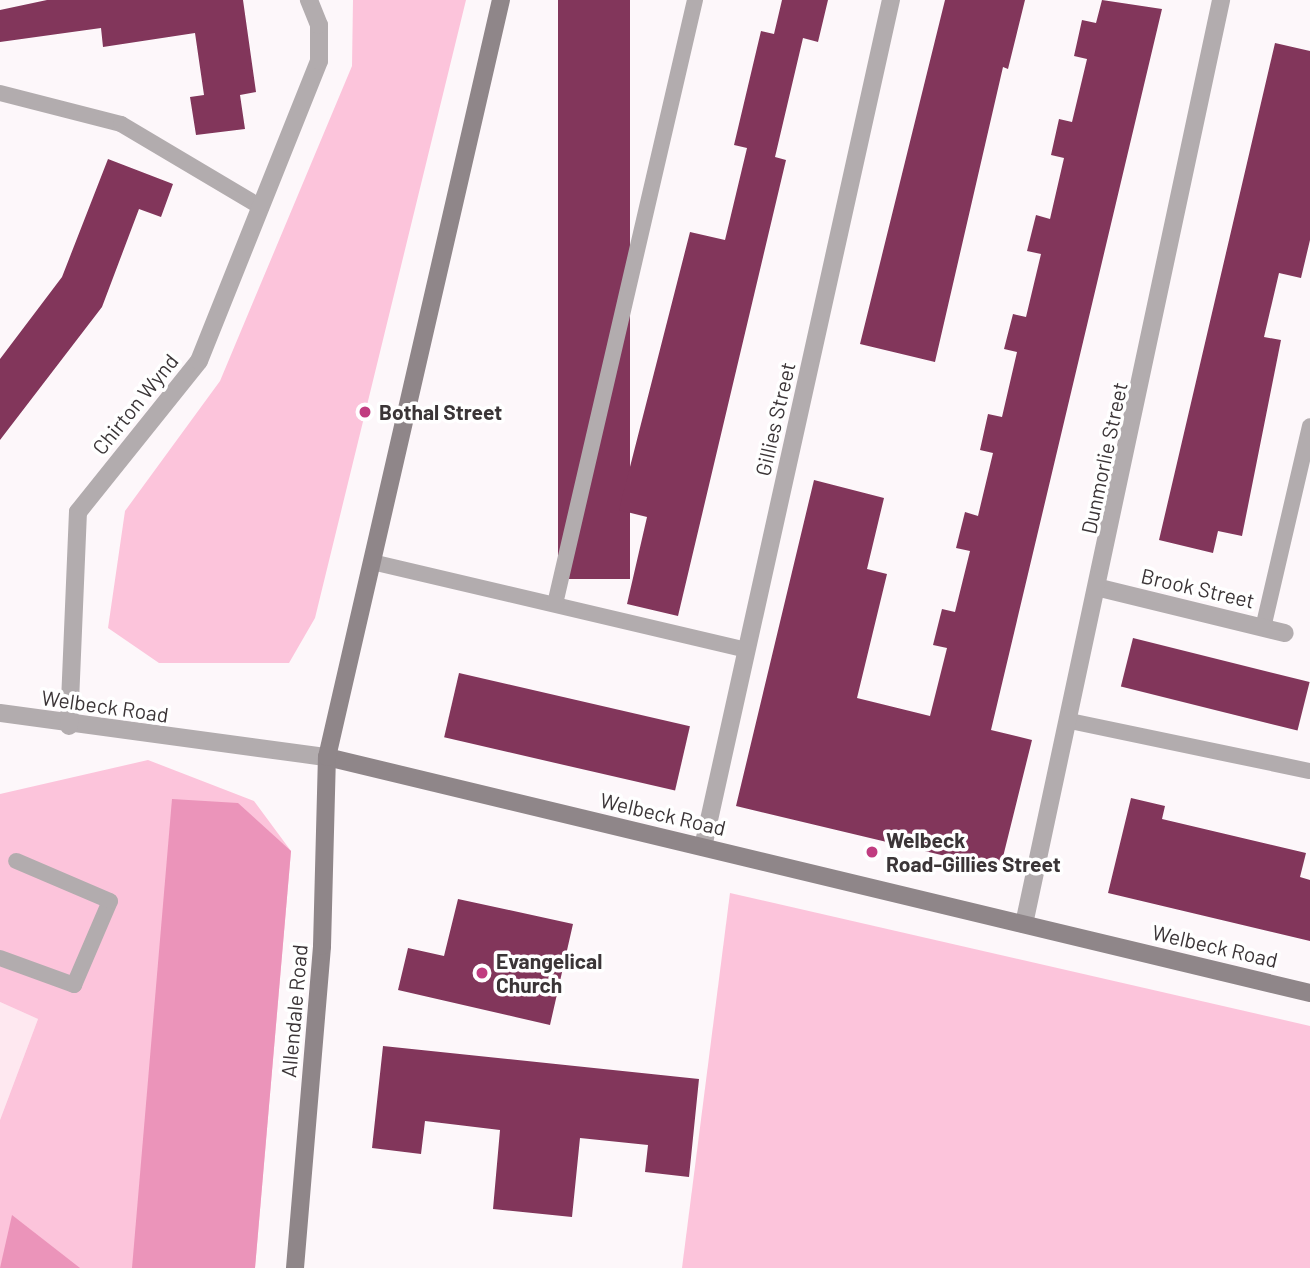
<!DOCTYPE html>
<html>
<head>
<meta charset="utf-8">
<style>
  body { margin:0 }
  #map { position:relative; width:1310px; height:1268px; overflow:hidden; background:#fdf7fa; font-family:Barlow,sans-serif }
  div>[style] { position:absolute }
  .built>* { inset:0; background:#fee8f0 }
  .green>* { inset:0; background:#fcc4db }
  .forest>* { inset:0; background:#eb94ba }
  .building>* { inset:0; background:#82365b; transform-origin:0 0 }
  .lane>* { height:16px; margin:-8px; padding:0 8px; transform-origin:8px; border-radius:8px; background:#b2acae }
  .street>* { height:18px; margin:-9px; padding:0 9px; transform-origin:9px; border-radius:9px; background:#b2acae }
  .secondary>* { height:18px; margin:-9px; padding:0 9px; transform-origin:9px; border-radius:9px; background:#8f8689 }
  .dots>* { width:19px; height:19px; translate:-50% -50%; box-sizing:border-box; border:4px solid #fff; border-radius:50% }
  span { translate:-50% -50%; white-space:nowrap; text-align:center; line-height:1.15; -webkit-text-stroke:7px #fff; paint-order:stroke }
  .street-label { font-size:21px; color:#3b3537 }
  .poi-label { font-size:21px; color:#3b3537; font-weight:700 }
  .left { translate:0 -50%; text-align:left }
</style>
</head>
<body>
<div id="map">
  <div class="built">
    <div style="clip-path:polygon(0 1002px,38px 1019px,0 1120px)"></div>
  </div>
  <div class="green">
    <div style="clip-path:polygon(353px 0,466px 0,315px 618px,289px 663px,159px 663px,108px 628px,125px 511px,220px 381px,352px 66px)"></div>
    <div style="clip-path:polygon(148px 760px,254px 801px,291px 851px,255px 1268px,0 1268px,0 1120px,38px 1019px,0 1002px,0 794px)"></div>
    <div style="clip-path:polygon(730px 893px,1310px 1026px,1310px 1268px,682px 1268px)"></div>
  </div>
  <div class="forest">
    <div style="clip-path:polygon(172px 799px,238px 803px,291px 851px,255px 1268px,132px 1268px)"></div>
    <div style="clip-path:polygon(12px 1215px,80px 1268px,0 1268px)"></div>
  </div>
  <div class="building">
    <div style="clip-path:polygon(47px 0,243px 0,256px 92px,240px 95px,245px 129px,196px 135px,190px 97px,204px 95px,195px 33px,103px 47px,101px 28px,0 42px,0 10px)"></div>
    <div style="left:558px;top:0;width:72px;height:579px"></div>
    <div style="clip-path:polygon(782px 0,828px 0,818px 42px,803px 38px,775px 157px,786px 160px,678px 616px,627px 604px,647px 517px,619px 510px,690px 232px,725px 240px,747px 148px,734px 145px,761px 31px,774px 34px)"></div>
    <div style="clip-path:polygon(945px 0,1025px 0,1008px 69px,1003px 67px,935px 362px,860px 344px)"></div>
    <div style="clip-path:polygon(1102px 0,1162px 9px,991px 730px,1032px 740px,1000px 869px,736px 806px,814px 480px,884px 498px,867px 569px,887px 574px,857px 698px,930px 716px,947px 648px,933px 645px,942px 609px,955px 612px,970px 551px,956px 548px,965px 512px,978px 516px,993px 453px,980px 450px,988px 414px,1002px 417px,1017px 352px,1004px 349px,1013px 314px,1026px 317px,1041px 254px,1027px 251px,1036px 215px,1050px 219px,1064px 158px,1051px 155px,1059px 119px,1072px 122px,1087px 59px,1074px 56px,1082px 20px,1096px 23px)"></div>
    <div style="clip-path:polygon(1275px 43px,1310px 51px,1310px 240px,1301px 278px,1279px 273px,1264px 337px,1281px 340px,1242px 536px,1218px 531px,1213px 553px,1159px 540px)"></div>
    <div style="clip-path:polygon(108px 159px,173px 184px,161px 217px,139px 209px,102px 307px,0 440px,0 359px,62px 277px)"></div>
    <div style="left:1133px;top:638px;width:182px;height:50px;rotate:14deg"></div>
    <div style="left:459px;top:673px;width:237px;height:66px;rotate:13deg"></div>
    <div style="clip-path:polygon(1131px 798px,1165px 806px,1162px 819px,1306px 853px,1300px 877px,1310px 880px,1310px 941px,1108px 893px)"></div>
    <div style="clip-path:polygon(458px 899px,573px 924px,550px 1025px,398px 990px,408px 948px,444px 956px)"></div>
    <div style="clip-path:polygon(383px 1046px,699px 1079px,689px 1177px,645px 1172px,648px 1145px,580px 1138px,572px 1217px,493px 1209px,500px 1130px,425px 1121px,421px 1154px,372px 1148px)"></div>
  </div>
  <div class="lane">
    <div style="left:0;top:93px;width:125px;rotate:14.4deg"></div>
    <div style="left:121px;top:124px;width:163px;rotate:30.7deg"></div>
    <div style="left:372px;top:562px;width:385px;rotate:13.2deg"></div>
    <div style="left:555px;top:604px;width:620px;rotate:-76.95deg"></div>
    <div style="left:1263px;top:628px;width:207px;rotate:-76.9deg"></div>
    <div style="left:1070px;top:721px;width:245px;rotate:11.8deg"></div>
    <div style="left:0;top:958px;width:79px;rotate:20deg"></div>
    <div style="left:74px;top:985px;width:91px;rotate:-66.8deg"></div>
    <div style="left:110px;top:901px;width:102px;rotate:-156.9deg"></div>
  </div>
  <div class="street">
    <div style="left:1100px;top:588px;width:190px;rotate:13.7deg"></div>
    <div style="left:0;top:713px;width:330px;rotate:7.7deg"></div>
    <div style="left:69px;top:726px;width:214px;rotate:-87.6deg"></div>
    <div style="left:78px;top:512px;width:193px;rotate:-51.3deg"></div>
    <div style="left:199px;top:361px;width:323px;rotate:-68.2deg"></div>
    <div style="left:319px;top:61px;width:36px;rotate:-90deg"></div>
    <div style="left:319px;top:25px;width:27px;rotate:-112deg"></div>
    <div style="left:703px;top:847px;width:868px;rotate:-77.49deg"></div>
    <div style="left:1024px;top:924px;width:945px;rotate:-77.96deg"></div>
  </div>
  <div class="secondary">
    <div style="left:327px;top:757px;width:1011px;rotate:13.5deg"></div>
    <div style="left:295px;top:1268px;width:323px;rotate:-85.2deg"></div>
    <div style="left:322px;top:946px;width:189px;rotate:-88.5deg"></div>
    <div style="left:327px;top:757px;width:777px;rotate:-77.06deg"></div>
  </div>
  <div class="dots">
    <div style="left:365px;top:412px;background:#c03c80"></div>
    <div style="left:872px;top:852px;background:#c03c80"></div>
    <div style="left:482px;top:973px;background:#c03c80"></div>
  </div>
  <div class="street-label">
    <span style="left:135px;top:404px;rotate:-51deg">Chirton Wynd</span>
    <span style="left:775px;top:419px;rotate:-77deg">Gillies Street</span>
    <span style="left:1104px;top:458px;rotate:-78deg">Dunmorlie Street</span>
    <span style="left:1198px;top:588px;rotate:13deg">Brook Street</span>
    <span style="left:105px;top:706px;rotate:8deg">Welbeck Road</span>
    <span style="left:663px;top:814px;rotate:13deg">Welbeck Road</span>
    <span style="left:1215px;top:946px;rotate:13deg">Welbeck Road</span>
    <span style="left:294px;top:1011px;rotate:-85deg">Allendale Road</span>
  </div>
  <div class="poi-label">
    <span class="left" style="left:379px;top:412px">Bothal Street</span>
    <span class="left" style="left:886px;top:852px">Welbeck<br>Road-Gillies Street</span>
    <span class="left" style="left:496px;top:973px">Evangelical<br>Church</span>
  </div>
</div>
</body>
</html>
